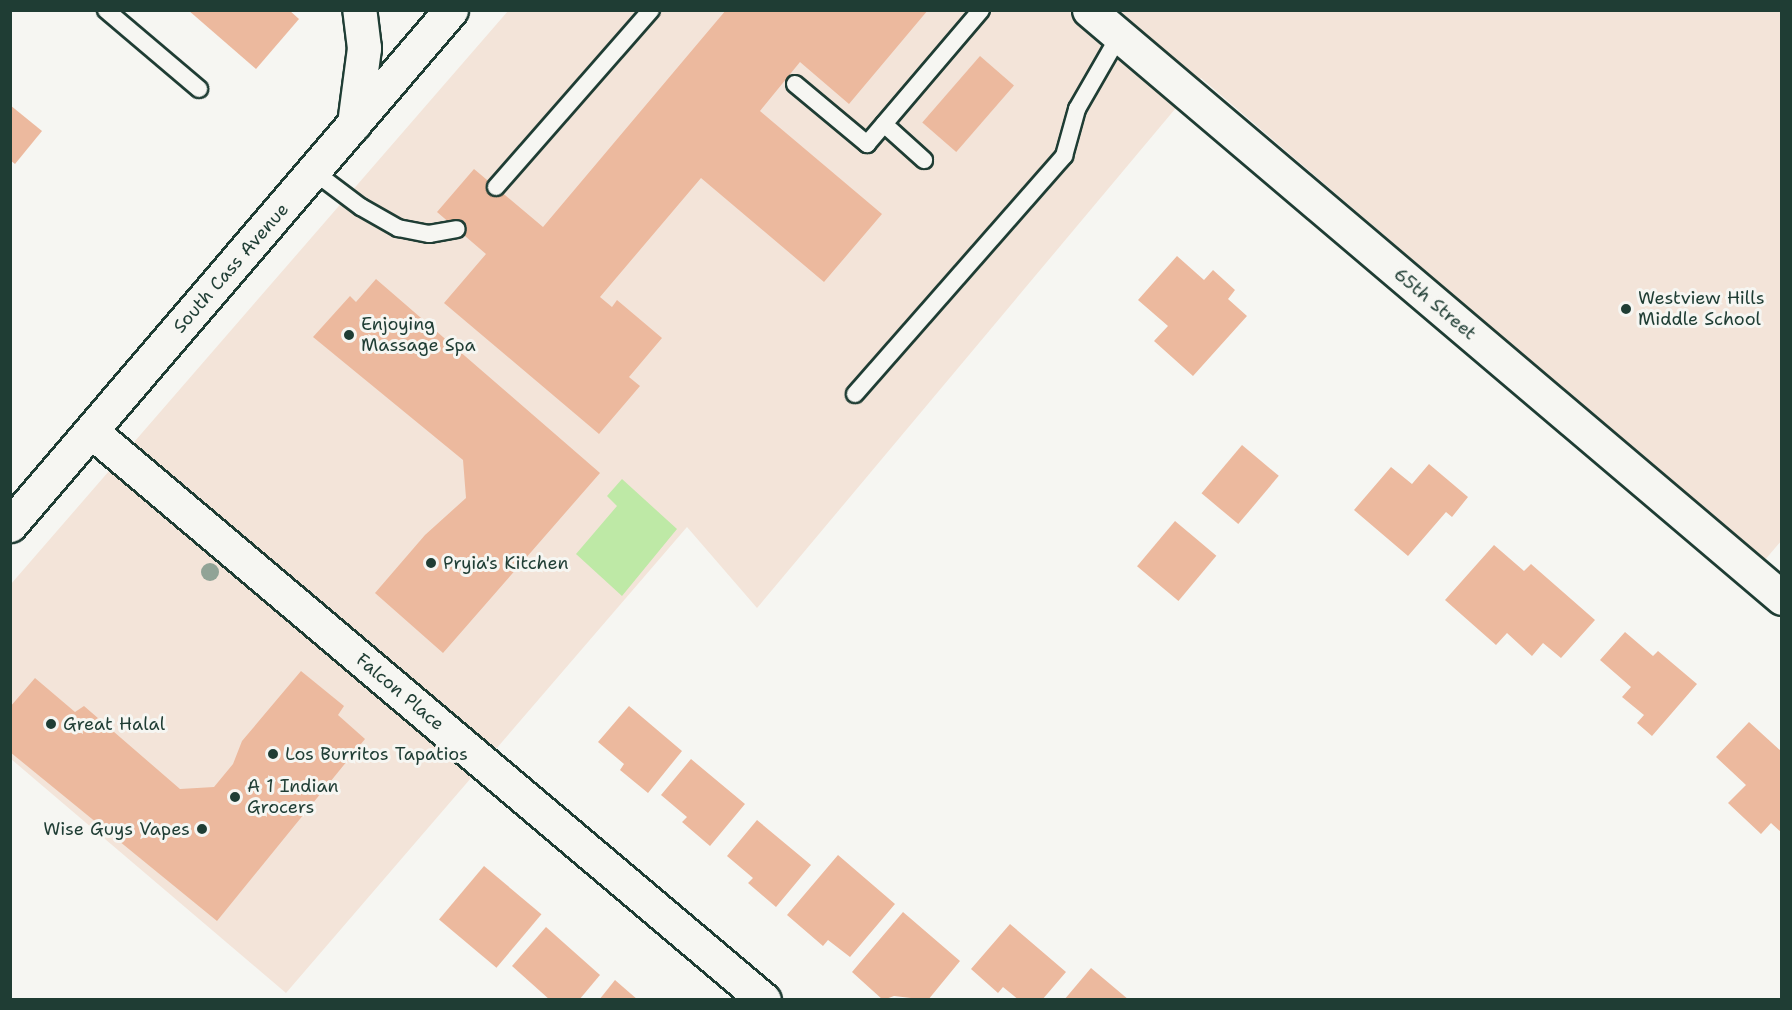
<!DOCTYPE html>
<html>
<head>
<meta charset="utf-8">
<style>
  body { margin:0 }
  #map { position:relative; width:1792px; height:1010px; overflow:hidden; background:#f6f6f2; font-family:"Shantell Sans",sans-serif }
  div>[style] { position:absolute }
  .built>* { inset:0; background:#f3e4d9 }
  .green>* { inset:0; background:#bee9a6 }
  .building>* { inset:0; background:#ecb99e; transform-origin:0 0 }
  .roads { filter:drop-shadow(2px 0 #1f3d34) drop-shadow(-2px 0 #1f3d34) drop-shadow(0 2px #1f3d34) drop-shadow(0 -2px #1f3d34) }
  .service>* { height:16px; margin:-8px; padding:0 8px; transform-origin:8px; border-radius:8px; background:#f6f6f2 }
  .minor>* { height:33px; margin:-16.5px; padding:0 16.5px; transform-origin:16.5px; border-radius:16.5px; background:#f6f6f2 }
  .secondary>* { height:33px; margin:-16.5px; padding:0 16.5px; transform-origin:16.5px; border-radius:16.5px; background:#f6f6f2 }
  .trees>* { width:18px; height:18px; margin:-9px; border-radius:50%; background:#91a396 }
  .dots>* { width:16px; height:16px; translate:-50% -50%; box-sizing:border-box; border:3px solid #f6f6f2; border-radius:50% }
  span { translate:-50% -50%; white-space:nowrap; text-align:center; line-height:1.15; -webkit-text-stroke:6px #f6f6f2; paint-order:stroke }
  .street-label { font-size:18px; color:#1f3d34 }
  .poi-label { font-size:18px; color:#1f3d34 }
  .left { translate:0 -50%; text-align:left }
  .right { translate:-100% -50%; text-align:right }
  .frame { position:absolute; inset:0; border:12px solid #1f3d34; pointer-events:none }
</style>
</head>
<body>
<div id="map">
  <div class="built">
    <div style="clip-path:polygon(508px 11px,1781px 11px,1782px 540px,1764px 561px,1201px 78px,757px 608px,687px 527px,286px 993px,11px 759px,11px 584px)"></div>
  </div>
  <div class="green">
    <div style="clip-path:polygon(622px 479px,677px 529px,622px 596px,576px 554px,617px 506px,607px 496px)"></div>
  </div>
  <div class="building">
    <div style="clip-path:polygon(188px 10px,289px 10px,299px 19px,256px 69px)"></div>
    <div style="clip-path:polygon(726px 10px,928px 10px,849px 104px,800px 62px,760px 111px,882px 214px,824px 282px,701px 178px,600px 297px,612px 307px,617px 300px,662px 338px,629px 377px,640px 386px,599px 434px,444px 303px,486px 254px,437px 212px,474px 169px,543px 227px)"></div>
    <div style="left:980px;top:56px;width:45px;height:88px;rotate:41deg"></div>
    <div style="clip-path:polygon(10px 105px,42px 131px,15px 164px,10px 160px)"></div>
    <div style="clip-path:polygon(1177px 256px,1204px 280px,1213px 270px,1235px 290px,1228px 299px,1247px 316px,1193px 376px,1154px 341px,1168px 326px,1138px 300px)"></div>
    <div style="clip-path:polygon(376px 279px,600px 473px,443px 653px,375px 593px,425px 535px,466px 498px,463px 460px,313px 337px,350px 296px,356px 302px)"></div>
    <div style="left:1242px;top:445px;width:48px;height:63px;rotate:40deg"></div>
    <div style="clip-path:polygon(1429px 464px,1468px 497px,1452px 517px,1446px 512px,1408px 556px,1354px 510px,1391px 467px,1412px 484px)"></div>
    <div style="left:1175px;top:521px;width:54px;height:59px;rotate:40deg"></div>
    <div style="clip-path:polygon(1494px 545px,1524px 571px,1531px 564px,1595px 620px,1561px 658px,1543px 643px,1532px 656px,1507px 633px,1496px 645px,1445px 600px)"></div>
    <div style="clip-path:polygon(1625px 632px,1653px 656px,1658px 651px,1697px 684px,1652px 736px,1637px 723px,1644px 715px,1622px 697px,1631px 687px,1600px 660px)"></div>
    <div style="clip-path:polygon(301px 671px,344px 706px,338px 715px,365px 739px,217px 921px,10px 752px,10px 707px,35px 678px,75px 712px,84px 706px,180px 789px,214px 787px,233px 764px,242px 741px)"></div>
    <div style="clip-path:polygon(629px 706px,682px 751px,648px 793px,620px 770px,624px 764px,598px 742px)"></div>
    <div style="clip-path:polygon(1749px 722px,1782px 752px,1782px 833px,1771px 823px,1761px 834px,1728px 803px,1746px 785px,1716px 757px)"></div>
    <div style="clip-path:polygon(691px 759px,745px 804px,710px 846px,682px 822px,687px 817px,661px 795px)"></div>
    <div style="clip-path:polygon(757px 820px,811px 865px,776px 907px,748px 883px,753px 878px,727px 856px)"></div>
    <div style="clip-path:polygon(838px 855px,895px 904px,850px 957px,828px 940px,823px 946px,787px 915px)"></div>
    <div style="left:484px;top:866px;width:75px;height:70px;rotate:40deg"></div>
    <div style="clip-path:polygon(903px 912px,960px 961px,928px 1000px,894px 996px,883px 1000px,852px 972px)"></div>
    <div style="clip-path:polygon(1010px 924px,1066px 972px,1042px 1000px,1019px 1000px,1003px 987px,998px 993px,971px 969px)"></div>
    <div style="clip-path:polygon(546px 927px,600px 975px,579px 1000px,550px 1000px,512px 966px)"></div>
    <div style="clip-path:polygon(1091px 968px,1129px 1000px,1064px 1000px)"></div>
    <div style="clip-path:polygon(615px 980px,638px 1000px,599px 1000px)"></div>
  </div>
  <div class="roads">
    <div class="service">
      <div style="left:106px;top:10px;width:122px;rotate:40.3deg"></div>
      <div style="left:795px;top:84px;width:94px;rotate:39.8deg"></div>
      <div style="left:867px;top:144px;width:176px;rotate:-49.6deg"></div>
      <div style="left:884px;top:124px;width:54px;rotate:42deg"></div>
      <div style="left:313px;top:171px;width:60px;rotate:36.9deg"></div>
      <div style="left:361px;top:207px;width:43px;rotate:29.6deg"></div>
      <div style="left:398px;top:228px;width:32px;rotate:11deg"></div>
      <div style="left:429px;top:234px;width:28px;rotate:-10deg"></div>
      <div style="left:496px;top:187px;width:235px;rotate:-48.8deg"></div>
      <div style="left:855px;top:394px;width:317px;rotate:-48.7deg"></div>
      <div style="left:1064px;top:156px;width:49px;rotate:-74.5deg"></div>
      <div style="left:1077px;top:109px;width:84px;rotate:-60.1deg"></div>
    </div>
    <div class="minor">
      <div style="left:1089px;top:10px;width:909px;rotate:40.31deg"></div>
      <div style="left:354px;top:124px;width:77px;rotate:-82.5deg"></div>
      <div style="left:364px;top:48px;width:38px;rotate:-97deg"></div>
      <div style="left:91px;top:431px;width:881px;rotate:40.21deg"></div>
    </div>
    <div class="secondary">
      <div style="left:10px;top:525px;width:678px;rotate:-49.43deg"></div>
    </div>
  </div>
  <div class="trees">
    <div style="left:210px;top:572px"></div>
  </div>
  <div class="dots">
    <div style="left:1626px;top:309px;background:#1f3d34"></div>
    <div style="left:349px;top:335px;background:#1f3d34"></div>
    <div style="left:431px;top:563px;background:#1f3d34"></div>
    <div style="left:51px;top:724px;background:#1f3d34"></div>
    <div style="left:273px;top:754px;background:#1f3d34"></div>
    <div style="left:235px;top:797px;background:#1f3d34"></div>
    <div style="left:202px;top:829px;background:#1f3d34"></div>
  </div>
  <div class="street-label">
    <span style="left:231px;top:268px;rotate:-49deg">South Cass Avenue</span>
    <span style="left:1435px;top:304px;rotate:40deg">65th Street</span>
    <span style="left:400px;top:692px;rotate:40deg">Falcon Place</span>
  </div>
  <div class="poi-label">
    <span class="left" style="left:1638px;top:309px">Westview Hills<br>Middle School</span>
    <span class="left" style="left:361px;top:335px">Enjoying<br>Massage Spa</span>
    <span class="left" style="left:443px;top:563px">Pryia's Kitchen</span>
    <span class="left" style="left:63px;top:724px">Great Halal</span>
    <span class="left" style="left:285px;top:754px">Los Burritos Tapatios</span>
    <span class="left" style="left:247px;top:797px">A 1 Indian<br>Grocers</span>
    <span class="right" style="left:190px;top:829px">Wise Guys Vapes</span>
  </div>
  <div class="frame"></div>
</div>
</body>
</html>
